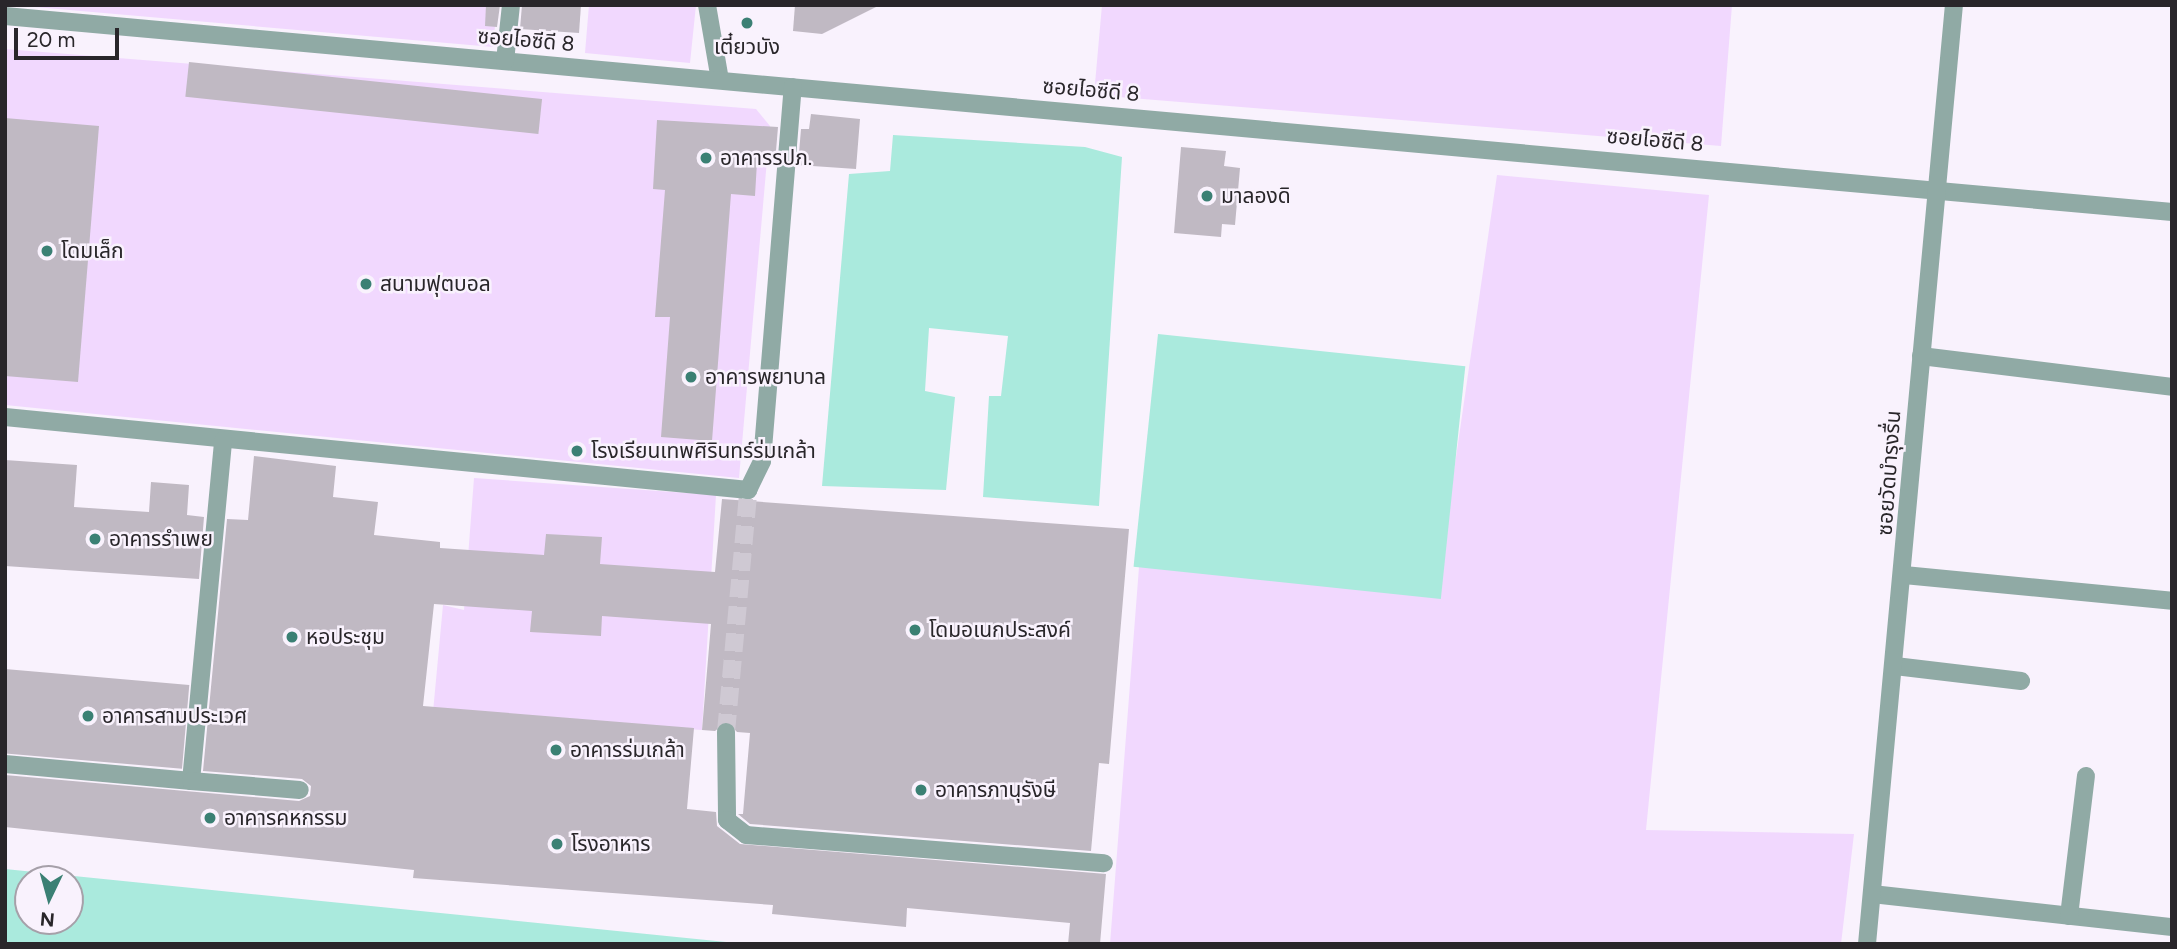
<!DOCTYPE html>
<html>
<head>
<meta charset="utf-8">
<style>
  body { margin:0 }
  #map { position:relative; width:2177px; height:949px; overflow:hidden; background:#f9f2fd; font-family:Figtree,"Noto Sans Thai",sans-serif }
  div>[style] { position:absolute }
  .green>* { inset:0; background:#f1d8fe }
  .water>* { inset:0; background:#aaeadd; transform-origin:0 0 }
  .building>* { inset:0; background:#c0b9c3; transform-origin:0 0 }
  .minor-tunnel>* { height:18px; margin-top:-9px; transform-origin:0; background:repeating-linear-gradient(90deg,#cfc9d3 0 18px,transparent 0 27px) }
  .minor>* { height:18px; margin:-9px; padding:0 9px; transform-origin:9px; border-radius:9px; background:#90aaa5 }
  .dots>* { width:19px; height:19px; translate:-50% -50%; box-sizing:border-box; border:4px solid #f9f2fd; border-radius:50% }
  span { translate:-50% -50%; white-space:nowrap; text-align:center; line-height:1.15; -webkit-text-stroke:5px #f9f2fd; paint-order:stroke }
  .street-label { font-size:21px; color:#29262a }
  .poi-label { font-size:21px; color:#29262a }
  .left { translate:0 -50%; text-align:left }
  .frame { position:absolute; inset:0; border:7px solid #29262a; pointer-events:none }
  .north { position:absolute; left:14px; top:865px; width:70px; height:70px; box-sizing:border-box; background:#f9f2fd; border:2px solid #a6a0a9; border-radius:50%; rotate:185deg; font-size:19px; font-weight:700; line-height:28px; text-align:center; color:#29262a }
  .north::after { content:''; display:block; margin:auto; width:24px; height:32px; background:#3b8074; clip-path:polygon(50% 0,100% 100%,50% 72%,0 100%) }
  .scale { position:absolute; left:14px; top:28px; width:105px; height:32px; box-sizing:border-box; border:4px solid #29262a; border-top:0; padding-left:9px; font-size:21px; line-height:24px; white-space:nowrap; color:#29262a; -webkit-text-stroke:5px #f9f2fd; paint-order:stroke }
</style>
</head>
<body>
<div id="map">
  <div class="green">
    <div style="clip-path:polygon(12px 5px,497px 5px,493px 47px)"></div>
    <div style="clip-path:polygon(589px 5px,696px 5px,690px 63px,585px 53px)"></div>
    <div style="clip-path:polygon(1102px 5px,1732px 5px,1721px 146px,1094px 95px)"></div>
    <div style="clip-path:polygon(5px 49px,756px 109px,770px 126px,739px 478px,5px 405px)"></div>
    <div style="clip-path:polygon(1497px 175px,1709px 195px,1646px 830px,1854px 834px,1841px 944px,1110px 944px,1139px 567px,1438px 581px)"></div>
    <div style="clip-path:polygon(474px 478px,716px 495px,702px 730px,433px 712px,443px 605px,464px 610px)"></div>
  </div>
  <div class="water">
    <div style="clip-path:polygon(893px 135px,1085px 147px,1122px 157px,1099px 506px,983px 497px,989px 396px,1001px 396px,1008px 336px,929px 328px,925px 391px,955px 397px,946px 490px,822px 486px,849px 174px,890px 171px)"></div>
    <div style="left:1158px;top:334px;width:309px;height:234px;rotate:6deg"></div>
    <div style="clip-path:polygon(evenodd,5px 869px,746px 944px,5px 944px,5px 869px,28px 879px,70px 879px,70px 921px,28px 921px,28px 879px)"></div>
  </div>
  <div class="building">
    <div style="clip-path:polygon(486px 5px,500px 5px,497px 27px,485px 26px)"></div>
    <div style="clip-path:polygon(522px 5px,581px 5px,579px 33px,520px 29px)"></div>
    <div style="clip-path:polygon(795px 5px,880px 5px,822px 34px,793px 31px)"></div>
    <div style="left:189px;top:62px;width:355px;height:35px;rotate:6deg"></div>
    <div style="clip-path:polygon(811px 114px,860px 119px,856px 169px,798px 165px,801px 129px,809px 129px)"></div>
    <div style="clip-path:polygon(5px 118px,99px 126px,78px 382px,5px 376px)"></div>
    <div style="clip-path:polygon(657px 120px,778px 127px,775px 163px,757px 162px,755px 196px,731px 194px,712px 441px,661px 437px,670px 317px,655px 317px,665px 190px,653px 189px)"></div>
    <div style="clip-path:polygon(1181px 147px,1226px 151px,1224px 166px,1240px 168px,1235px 225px,1222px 224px,1221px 237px,1174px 233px)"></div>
    <div style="clip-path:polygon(254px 456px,336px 466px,333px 497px,378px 502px,374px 535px,440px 542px,440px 548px,544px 555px,546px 534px,602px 537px,600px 564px,715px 572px,722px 499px,1129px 529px,1109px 764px,1099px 763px,1091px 851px,750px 824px,738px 814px,743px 814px,750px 733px,737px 732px,727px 721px,715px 731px,702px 730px,711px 624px,602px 616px,601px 636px,530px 632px,532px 611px,434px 604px,423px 706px,694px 728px,687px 809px,716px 812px,717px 826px,740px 844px,1106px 874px,1100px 944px,1068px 944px,1070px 923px,907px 908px,906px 927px,772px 914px,773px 905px,413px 878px,414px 870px,5px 827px,5px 775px,299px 801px,310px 796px,311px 786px,302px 779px,203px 771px,227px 519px,248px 520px)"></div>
    <div style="clip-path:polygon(5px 460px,77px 465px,74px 507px,149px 512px,151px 482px,189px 485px,187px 515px,204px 517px,199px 579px,5px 566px)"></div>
    <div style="left:5px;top:669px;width:185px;height:84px;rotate:5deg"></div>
  </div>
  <div class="minor-tunnel">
    <div style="left:726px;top:732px;width:236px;rotate:-84.7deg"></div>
  </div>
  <div class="minor">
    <div style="left:707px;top:5px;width:76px;rotate:80.2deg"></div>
    <div style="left:5px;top:16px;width:2176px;rotate:5.17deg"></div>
    <div style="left:505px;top:61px;width:56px;rotate:-83.9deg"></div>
    <div style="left:1921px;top:356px;width:253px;rotate:7deg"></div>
    <div style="left:5px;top:417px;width:747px;rotate:5.61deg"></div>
    <div style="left:748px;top:490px;width:32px;rotate:-64deg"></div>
    <div style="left:762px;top:461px;width:375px;rotate:-85.3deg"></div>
    <div style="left:1904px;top:575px;width:269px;rotate:5.5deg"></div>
    <div style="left:1895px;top:666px;width:127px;rotate:6.8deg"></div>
    <div style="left:726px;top:732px;width:88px;rotate:89.3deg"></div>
    <div style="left:727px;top:820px;width:24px;rotate:38deg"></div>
    <div style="left:746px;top:835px;width:359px;rotate:4.5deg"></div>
    <div style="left:5px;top:764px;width:187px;rotate:5.2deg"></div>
    <div style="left:191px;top:781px;width:342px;rotate:-84.6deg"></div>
    <div style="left:191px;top:781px;width:109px;rotate:4.7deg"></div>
    <div style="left:1872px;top:894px;width:302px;rotate:6.3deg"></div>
    <div style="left:2069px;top:916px;width:141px;rotate:-83.1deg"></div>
    <div style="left:1867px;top:944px;width:943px;rotate:-84.71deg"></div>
  </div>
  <div class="dots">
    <div style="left:747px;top:23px;background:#3b8074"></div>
    <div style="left:706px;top:158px;background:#3b8074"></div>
    <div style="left:1207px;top:196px;background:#3b8074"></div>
    <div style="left:47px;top:251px;background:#3b8074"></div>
    <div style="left:366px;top:284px;background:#3b8074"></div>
    <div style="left:691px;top:377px;background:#3b8074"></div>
    <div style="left:577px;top:451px;background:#3b8074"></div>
    <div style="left:95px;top:539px;background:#3b8074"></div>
    <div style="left:915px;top:630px;background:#3b8074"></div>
    <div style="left:292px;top:637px;background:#3b8074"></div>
    <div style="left:88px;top:716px;background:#3b8074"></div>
    <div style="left:556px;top:750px;background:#3b8074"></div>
    <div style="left:921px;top:790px;background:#3b8074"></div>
    <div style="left:210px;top:818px;background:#3b8074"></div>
    <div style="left:557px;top:844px;background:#3b8074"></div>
  </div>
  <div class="street-label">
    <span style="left:526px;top:40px;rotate:5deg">ซอยไอซีดี 8</span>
    <span style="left:1091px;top:90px;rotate:5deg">ซอยไอซีดี 8</span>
    <span style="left:1655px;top:140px;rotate:5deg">ซอยไอซีดี 8</span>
    <span style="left:1889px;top:473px;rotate:-86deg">ซอยวัดบำรุงรื่น</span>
  </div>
  <div class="poi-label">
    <span style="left:747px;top:47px">เตี๋ยวบัง</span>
    <span class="left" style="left:720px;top:158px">อาคารรปภ.</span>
    <span class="left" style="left:1221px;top:196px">มาลองดิ</span>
    <span class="left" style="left:61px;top:251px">โดมเล็ก</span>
    <span class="left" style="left:380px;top:284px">สนามฟุตบอล</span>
    <span class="left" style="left:705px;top:377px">อาคารพยาบาล</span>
    <span class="left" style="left:591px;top:451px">โรงเรียนเทพศิรินทร์ร่มเกล้า</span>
    <span class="left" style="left:109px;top:539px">อาคารรำเพย</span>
    <span class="left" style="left:929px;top:630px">โดมอเนกประสงค์</span>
    <span class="left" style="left:306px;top:637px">หอประชุม</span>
    <span class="left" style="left:102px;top:716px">อาคารสามประเวศ</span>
    <span class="left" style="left:570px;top:750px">อาคารร่มเกล้า</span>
    <span class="left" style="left:935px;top:790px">อาคารภานุรังษี</span>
    <span class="left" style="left:224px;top:818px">อาคารคหกรรม</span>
    <span class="left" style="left:571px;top:844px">โรงอาหาร</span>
  </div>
  <div class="frame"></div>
  <div class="north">N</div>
  <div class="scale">20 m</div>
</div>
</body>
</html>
